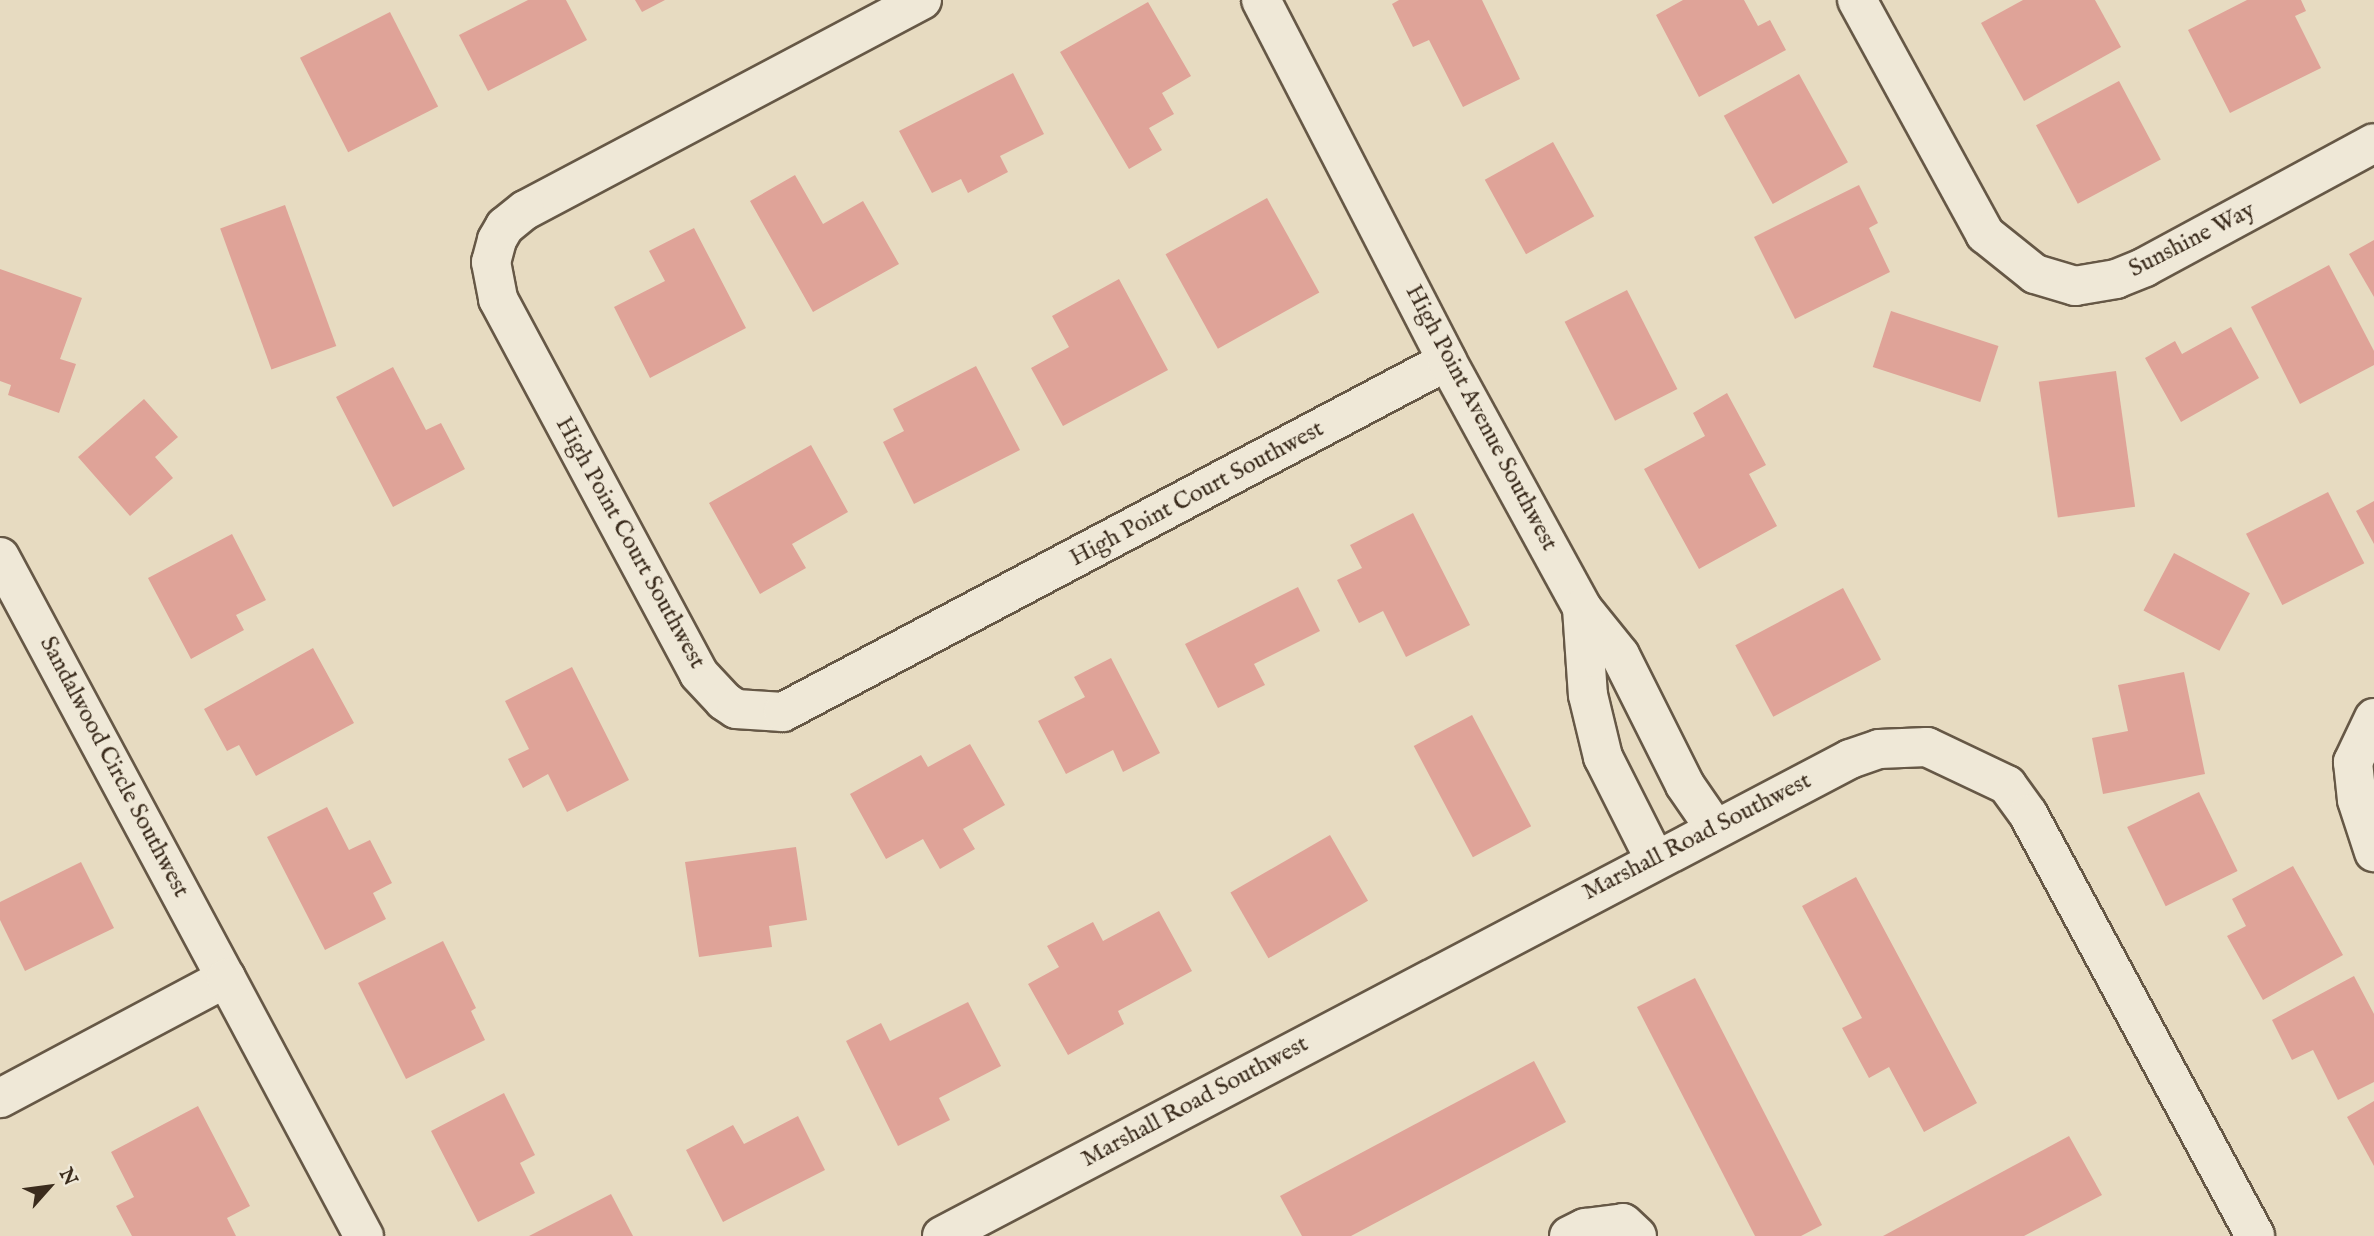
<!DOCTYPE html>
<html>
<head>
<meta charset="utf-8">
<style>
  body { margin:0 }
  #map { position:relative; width:2374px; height:1236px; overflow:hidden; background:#e7dbc1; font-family:"IM FELL English",serif }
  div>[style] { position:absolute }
  .building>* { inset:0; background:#dfa398; transform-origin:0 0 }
  .roads { filter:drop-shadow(2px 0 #665846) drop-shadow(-2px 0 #665846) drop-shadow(0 2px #665846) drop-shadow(0 -2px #665846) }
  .minor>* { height:38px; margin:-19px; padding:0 19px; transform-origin:19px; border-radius:19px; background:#efe8d7 }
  span { translate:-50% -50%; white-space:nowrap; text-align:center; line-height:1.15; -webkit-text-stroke:5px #efe8d7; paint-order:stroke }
  .street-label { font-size:24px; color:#3b2c1d }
  .north { position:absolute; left:14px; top:1152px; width:70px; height:70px; -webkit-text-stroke:5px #efe8d7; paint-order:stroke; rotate:62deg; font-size:19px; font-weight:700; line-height:28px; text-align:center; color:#3b2c1d }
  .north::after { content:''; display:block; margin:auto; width:24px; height:32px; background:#3b2c1d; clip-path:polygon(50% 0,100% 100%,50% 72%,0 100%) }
</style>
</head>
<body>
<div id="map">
  <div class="building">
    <div style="clip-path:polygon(528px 0,566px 0,587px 40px,488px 91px,459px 35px)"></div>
    <div style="clip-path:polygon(635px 0,665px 0,642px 12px)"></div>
    <div style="clip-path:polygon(1399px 0,1482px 0,1520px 79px,1463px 107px,1429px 40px,1413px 47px,1392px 4px)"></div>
    <div style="clip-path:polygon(1683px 0,1744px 0,1758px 26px,1770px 20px,1786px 50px,1699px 97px,1656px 15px)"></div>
    <div style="clip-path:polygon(2023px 0,2095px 0,2121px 47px,2024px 101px,1981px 23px)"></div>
    <div style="clip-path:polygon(2247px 0,2301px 0,2306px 11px,2295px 16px,2321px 68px,2230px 113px,2188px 30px)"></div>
    <div style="clip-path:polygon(1148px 2px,1191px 76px,1162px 93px,1174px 114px,1149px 128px,1162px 150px,1129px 169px,1060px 52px)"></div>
    <div style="left:390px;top:12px;width:106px;height:101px;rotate:63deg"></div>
    <div style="clip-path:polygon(1013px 73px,1044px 134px,1000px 156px,1008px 172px,968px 193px,961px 179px,932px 193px,899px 131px)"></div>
    <div style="left:1799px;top:74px;width:101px;height:86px;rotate:61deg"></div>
    <div style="left:2119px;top:81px;width:89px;height:94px;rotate:62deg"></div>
    <div style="left:1553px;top:142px;width:85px;height:78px;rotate:61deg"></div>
    <div style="clip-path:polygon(795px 175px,823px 224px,863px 201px,899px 264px,813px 312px,750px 201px)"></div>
    <div style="clip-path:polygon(1859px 185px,1878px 223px,1869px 228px,1890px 272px,1795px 319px,1754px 237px)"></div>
    <div style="left:1267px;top:198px;width:108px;height:116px;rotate:61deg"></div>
    <div style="left:285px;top:205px;width:150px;height:69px;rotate:70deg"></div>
    <div style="clip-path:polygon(694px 228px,746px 328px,650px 378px,614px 307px,665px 281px,649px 251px)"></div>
    <div style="clip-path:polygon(2374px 240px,2374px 297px,2349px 254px)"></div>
    <div style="clip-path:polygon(2329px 265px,2374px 351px,2374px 365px,2300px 404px,2251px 307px)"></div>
    <div style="clip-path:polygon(0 269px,82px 298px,60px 359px,76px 364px,59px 413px,8px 395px,11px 385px,0 381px)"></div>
    <div style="clip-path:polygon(1119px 279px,1168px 370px,1063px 426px,1031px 368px,1069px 347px,1052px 316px)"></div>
    <div style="left:1627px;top:290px;width:111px;height:70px;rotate:63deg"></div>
    <div style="left:1891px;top:311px;width:113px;height:59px;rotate:18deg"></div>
    <div style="clip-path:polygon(2231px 327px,2259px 378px,2181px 422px,2145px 358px,2175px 341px,2182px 354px)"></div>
    <div style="clip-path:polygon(976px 366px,1020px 450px,914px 504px,883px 442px,904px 431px,893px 409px)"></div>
    <div style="clip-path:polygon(393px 367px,426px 430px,441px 423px,465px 469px,393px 507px,336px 397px)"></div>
    <div style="left:2116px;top:371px;width:137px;height:78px;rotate:82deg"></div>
    <div style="clip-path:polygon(1727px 393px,1766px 465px,1749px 474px,1777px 526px,1699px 569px,1644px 469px,1705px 436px,1693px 413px)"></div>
    <div style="clip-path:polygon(144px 399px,178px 437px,155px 457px,173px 478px,130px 516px,78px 457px)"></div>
    <div style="clip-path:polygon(811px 445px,848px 512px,792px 544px,806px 568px,760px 594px,709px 503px)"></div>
    <div style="left:2328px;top:492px;width:80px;height:92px;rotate:63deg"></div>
    <div style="clip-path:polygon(2374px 501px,2374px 544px,2356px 511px)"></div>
    <div style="clip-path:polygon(1413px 513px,1470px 625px,1406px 657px,1383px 611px,1359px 623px,1337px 580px,1362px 568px,1350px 545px)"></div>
    <div style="clip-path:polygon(232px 534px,266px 600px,236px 615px,244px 630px,191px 659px,148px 578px)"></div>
    <div style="left:2174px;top:553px;width:86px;height:65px;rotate:28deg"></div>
    <div style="clip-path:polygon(1298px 587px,1320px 631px,1254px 664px,1265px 685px,1218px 708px,1185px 644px)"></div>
    <div style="left:1843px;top:588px;width:81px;height:122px;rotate:62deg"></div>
    <div style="clip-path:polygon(313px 648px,354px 723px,256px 776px,239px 745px,227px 751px,204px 709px)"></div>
    <div style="clip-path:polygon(1111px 658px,1160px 753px,1123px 772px,1113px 750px,1066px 774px,1038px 721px,1085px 697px,1074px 677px)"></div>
    <div style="clip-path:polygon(572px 667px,629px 780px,567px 812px,548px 774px,523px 788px,508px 759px,529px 749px,505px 701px)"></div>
    <div style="clip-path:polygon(2184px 672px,2205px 774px,2103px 794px,2092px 738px,2128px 731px,2118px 685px)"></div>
    <div style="left:1472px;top:715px;width:126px;height:66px;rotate:62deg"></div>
    <div style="clip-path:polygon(970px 744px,1005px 805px,963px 829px,975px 849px,940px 869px,923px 839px,886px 859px,850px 794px,921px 755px,928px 767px)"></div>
    <div style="left:2199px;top:792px;width:88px;height:80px;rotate:64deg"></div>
    <div style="clip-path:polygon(327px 807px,349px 850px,370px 840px,392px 883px,373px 893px,386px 919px,325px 950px,267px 837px)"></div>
    <div style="left:1330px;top:835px;width:76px;height:115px;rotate:60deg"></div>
    <div style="clip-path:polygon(796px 847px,807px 920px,769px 926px,772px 947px,699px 957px,685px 862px)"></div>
    <div style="clip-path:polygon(81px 862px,114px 928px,25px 971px,0 920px,0 902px)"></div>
    <div style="clip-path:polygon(2293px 866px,2343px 955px,2263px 1000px,2227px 936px,2246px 926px,2232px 899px)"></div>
    <div style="clip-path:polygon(1856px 877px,1977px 1103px,1924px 1132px,1889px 1067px,1869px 1078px,1842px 1028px,1862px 1018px,1802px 906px)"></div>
    <div style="clip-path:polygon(1159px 911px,1192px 971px,1118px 1011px,1124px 1024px,1068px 1055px,1028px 984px,1059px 967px,1047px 946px,1093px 922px,1103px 941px)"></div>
    <div style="clip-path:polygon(443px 941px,476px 1008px,471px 1011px,485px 1040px,406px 1079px,358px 983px)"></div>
    <div style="clip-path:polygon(2354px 976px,2374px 1014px,2374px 1082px,2338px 1100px,2313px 1050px,2292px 1060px,2272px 1020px)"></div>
    <div style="clip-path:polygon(1695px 978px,1822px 1225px,1801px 1236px,1755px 1236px,1637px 1007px)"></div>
    <div style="clip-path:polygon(968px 1002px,1001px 1066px,939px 1098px,950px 1120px,898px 1146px,846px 1041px,881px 1023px,890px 1041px)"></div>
    <div style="clip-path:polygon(1534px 1061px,1566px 1122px,1351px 1236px,1302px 1236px,1280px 1196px)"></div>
    <div style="clip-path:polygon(504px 1093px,535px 1155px,520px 1163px,535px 1193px,478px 1222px,431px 1131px)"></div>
    <div style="clip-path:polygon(2374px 1101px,2374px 1166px,2347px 1117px)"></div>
    <div style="clip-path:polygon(198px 1106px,250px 1206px,227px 1218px,236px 1236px,132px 1236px,116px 1206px,134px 1197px,111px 1152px)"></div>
    <div style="clip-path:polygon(798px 1116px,825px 1170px,723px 1222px,686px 1150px,733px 1125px,744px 1144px)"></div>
    <div style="clip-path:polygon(2069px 1136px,2102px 1195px,2024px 1236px,1883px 1236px)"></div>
    <div style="clip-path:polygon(611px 1194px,633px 1236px,529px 1236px)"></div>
  </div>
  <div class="roads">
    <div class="minor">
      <div style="left:922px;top:0;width:449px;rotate:152.1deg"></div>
      <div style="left:525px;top:210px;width:26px;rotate:141deg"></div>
      <div style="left:505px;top:226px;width:16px;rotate:120deg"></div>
      <div style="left:497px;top:240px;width:23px;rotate:105deg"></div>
      <div style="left:491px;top:262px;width:38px;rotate:79deg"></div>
      <div style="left:498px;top:299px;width:425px;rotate:61.8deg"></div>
      <div style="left:699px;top:674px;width:37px;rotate:47deg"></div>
      <div style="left:724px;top:701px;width:14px;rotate:34deg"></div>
      <div style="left:736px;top:709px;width:47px;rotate:3.7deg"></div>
      <div style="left:783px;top:712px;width:751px;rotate:-27.86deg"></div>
      <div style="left:1261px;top:0;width:406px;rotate:62.7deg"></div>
      <div style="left:1447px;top:361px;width:281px;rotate:61.3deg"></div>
      <div style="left:1582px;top:608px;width:60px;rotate:51deg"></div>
      <div style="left:1620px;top:655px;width:145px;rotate:63.4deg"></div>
      <div style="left:1685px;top:785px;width:51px;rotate:55.4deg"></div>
      <div style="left:1857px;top:0;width:267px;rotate:61.3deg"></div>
      <div style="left:1985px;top:234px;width:64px;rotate:38.7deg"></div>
      <div style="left:2035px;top:274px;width:42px;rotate:16.7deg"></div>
      <div style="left:2075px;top:286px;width:42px;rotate:-9.7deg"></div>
      <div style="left:2116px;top:279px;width:31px;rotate:-22deg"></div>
      <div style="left:2145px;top:267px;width:260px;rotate:-28.4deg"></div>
      <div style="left:0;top:557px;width:478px;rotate:61.8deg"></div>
      <div style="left:226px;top:978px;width:256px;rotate:152deg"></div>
      <div style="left:1582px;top:608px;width:87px;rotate:86.1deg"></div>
      <div style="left:1588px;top:695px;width:64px;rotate:76.4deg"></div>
      <div style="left:1603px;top:757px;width:113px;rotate:63.2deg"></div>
      <div style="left:2374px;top:718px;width:49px;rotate:115.5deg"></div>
      <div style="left:2353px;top:762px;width:38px;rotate:84deg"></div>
      <div style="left:2357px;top:800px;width:55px;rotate:71.9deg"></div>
      <div style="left:226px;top:978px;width:293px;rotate:61.9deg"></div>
      <div style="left:942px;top:1236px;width:1026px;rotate:-27.71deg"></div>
      <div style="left:1850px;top:759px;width:31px;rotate:-19deg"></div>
      <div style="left:1879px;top:749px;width:48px;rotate:-2.4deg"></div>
      <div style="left:1927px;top:747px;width:89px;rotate:25.4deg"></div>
      <div style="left:2007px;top:785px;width:36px;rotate:54deg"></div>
      <div style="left:2028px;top:814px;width:479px;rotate:61.7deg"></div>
      <div style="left:1569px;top:1236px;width:18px;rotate:-27deg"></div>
      <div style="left:1585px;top:1228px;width:38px;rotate:-7deg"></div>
      <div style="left:1623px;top:1223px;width:19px;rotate:43deg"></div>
    </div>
  </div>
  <div class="street-label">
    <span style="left:2192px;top:240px;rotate:-27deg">Sunshine Way</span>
    <span style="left:1481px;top:418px;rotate:62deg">High Point Avenue Southwest</span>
    <span style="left:1197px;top:494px;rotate:-28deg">High Point Court Southwest</span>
    <span style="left:630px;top:543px;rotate:61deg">High Point Court Southwest</span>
    <span style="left:114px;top:767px;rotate:62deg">Sandalwood Circle Southwest</span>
    <span style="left:1697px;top:837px;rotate:-27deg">Marshall Road Southwest</span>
    <span style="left:1195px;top:1102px;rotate:-28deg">Marshall Road Southwest</span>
  </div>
  <div class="north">N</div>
</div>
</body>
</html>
